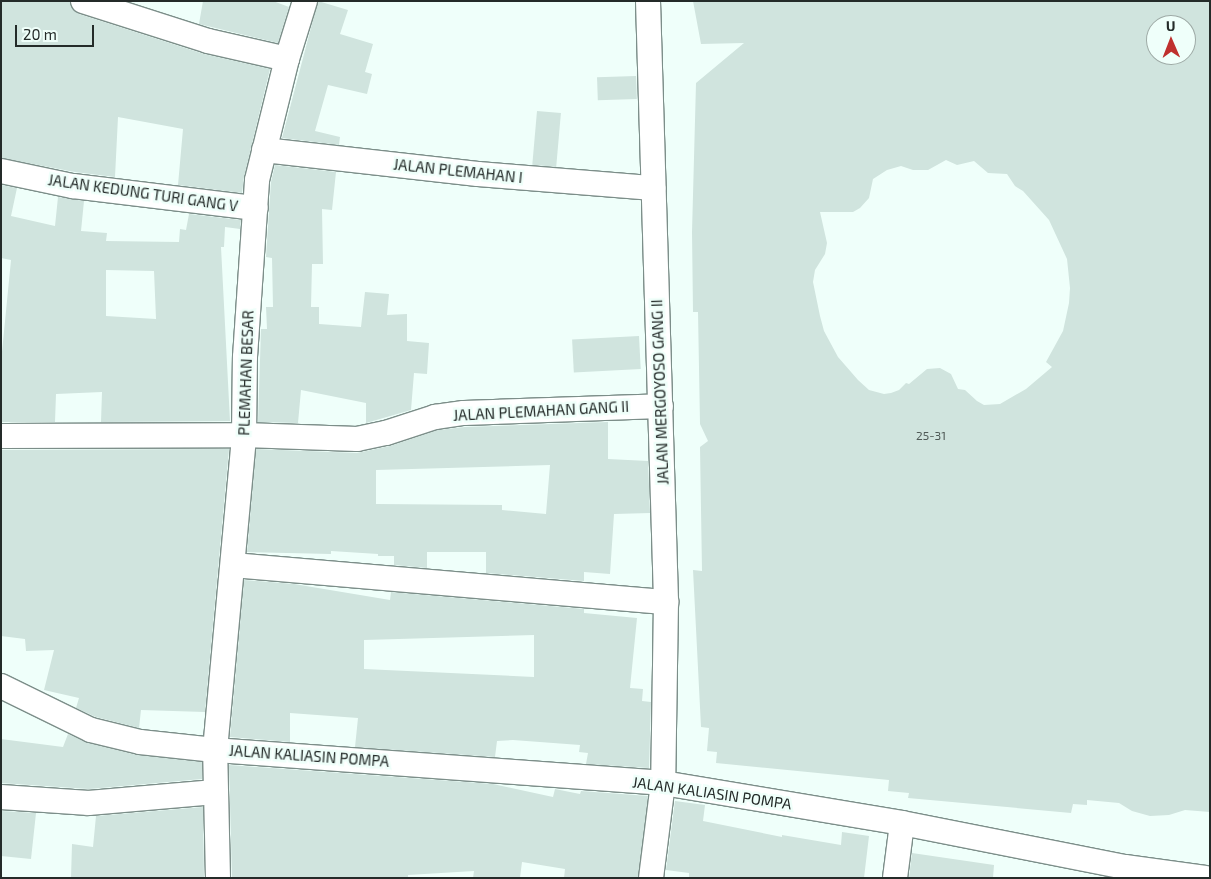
<!DOCTYPE html>
<html>
<head>
<meta charset="utf-8">
<style>
  body { margin:0 }
  #map { position:relative; width:1211px; height:879px; overflow:hidden; background:#effffa; font-family:"Exo 2",sans-serif }
  div>[style] { position:absolute }
  .building>* { inset:0; background:#d0e4de; transform-origin:0 0 }
  .roads { filter:drop-shadow(1px 0 #7c8e89) drop-shadow(-1px 0 #7c8e89) drop-shadow(0 1px #7c8e89) drop-shadow(0 -1px #7c8e89) }
  .street>* { height:24px; margin:-12px; padding:0 12px; transform-origin:12px; border-radius:12px; background:#fff }
  span { translate:-50% -50%; white-space:nowrap; text-align:center; line-height:1.15; -webkit-text-stroke:5px #effffa; paint-order:stroke }
  .number-label { font-size:12px; color:#4f5956 }
  .number-label span { -webkit-text-stroke-width:0 }
  .street-label { font-size:15px; color:#242b29 }
  .frame { position:absolute; inset:0; border:2px solid #242b29; pointer-events:none }
  .north { position:absolute; left:1146px; top:15px; width:50px; height:50px; box-sizing:border-box; background:#effffa; border:1px solid #9eaaa6; border-radius:50%; rotate:359deg; font-size:14px; font-weight:700; line-height:20px; text-align:center; color:#242b29 }
  .north::after { content:''; display:block; margin:auto; width:18px; height:22px; background:#bf302e; clip-path:polygon(50% 0,100% 100%,50% 72%,0 100%) }
  .scale { position:absolute; left:15px; top:25px; width:79px; height:22px; box-sizing:border-box; border:2px solid #242b29; border-top:0; padding-left:6px; font-size:15px; line-height:18px; white-space:nowrap; color:#242b29; -webkit-text-stroke:4px #effffa; paint-order:stroke }
</style>
</head>
<body>
<div id="map">
  <div class="building">
    <div style="clip-path:polygon(1px 1px,70px 1px,73px 10px,79px 14px,204px 54px,270px 69px,244px 177px,242px 193px,178px 185px,183px 129px,118px 117px,115px 177px,75px 172px,1px 158px)"></div>
    <div style="clip-path:polygon(203px 1px,273px 1px,289px 7px,278px 43px,199px 24px)"></div>
    <div style="clip-path:polygon(318px 1px,348px 10px,340px 34px,373px 44px,365px 72px,372px 74px,367px 94px,328px 85px,315px 131px,340px 137px,339px 145px,282px 138px)"></div>
    <div style="clip-path:polygon(evenodd,693px 1px,1210px 1px,1210px 812px,1185px 810px,1169px 815px,1150px 816px,1132px 811px,1119px 803px,1087px 800px,1087px 805px,1073px 804px,1071px 813px,908px 798px,909px 793px,888px 791px,889px 780px,716px 763px,717px 752px,707px 751px,709px 728px,701px 727px,693px 570px,702px 571px,700px 447px,708px 441px,700px 424px,698px 312px,693px 312px,692px 232px,696px 83px,744px 43px,701px 44px,693px 1px,1156px 25px,1186px 25px,1186px 55px,1156px 55px,1156px 25px,693px 1px,946px 160px,957px 165px,974px 161px,988px 173px,1007px 174px,1015px 186px,1023px 191px,1049px 220px,1067px 259px,1070px 288px,1069px 303px,1063px 331px,1046px 362px,1052px 367px,1026px 389px,1000px 404px,984px 405px,977px 401px,965px 390px,958px 389px,951px 374px,940px 368px,927px 369px,909px 384px,906px 383px,899px 390px,891px 393px,884px 394px,869px 390px,858px 380px,838px 357px,824px 331px,820px 316px,813px 282px,815px 270px,825px 254px,827px 243px,820px 212px,853px 212px,860px 208px,869px 198px,873px 179px,887px 170px,901px 166px,913px 170px,928px 170px,946px 160px)"></div>
    <div style="left:636px;top:76px;width:23px;height:39px;rotate:88deg"></div>
    <div style="left:537px;top:111px;width:24px;height:54px;rotate:5deg"></div>
    <div style="clip-path:polygon(275px 165px,336px 172px,332px 210px,322px 209px,323px 264px,312px 264px,311px 307px,319px 307px,319px 324px,361px 327px,365px 292px,389px 294px,387px 315px,407px 314px,407px 341px,429px 343px,427px 374px,414px 373px,411px 410px,366px 423px,366px 403px,301px 390px,298px 423px,258px 422px,261px 329px,267px 329px,266px 307px,273px 307px,272px 258px,266px 257px,271px 182px)"></div>
    <div style="clip-path:polygon(evenodd,1px 185px,17px 188px,11px 216px,55px 226px,58px 197px,84px 201px,81px 231px,107px 233px,106px 241px,179px 242px,180px 229px,186px 230px,189px 214px,241px 220px,240px 229px,225px 227px,224px 247px,221px 247px,230px 421px,101px 422px,102px 392px,56px 394px,55px 422px,1px 422px,1px 362px,11px 260px,1px 258px,1px 185px,106px 270px,154px 271px,156px 319px,106px 316px,106px 270px)"></div>
    <div style="left:639px;top:336px;width:33px;height:67px;rotate:87deg"></div>
    <div style="clip-path:polygon(evenodd,608px 422px,608px 459px,648px 461px,650px 513px,614px 514px,610px 574px,584px 572px,584px 581px,486px 573px,486px 552px,427px 552px,427px 568px,394px 565px,394px 556px,378px 556px,378px 554px,331px 551px,331px 554px,247px 552px,256px 449px,357px 453px,390px 446px,438px 430px,465px 427px,608px 422px,550px 465px,546px 514px,502px 510px,502px 505px,376px 504px,376px 470px,550px 465px)"></div>
    <div style="clip-path:polygon(229px 449px,205px 712px,141px 710px,139px 728px,96px 717px,76px 708px,79px 698px,44px 690px,54px 650px,26px 651px,25px 639px,1px 636px,1px 450px)"></div>
    <div style="clip-path:polygon(evenodd,244px 580px,294px 584px,390px 600px,391px 592px,584px 609px,584px 613px,637px 618px,630px 688px,643px 689px,642px 701px,651px 702px,649px 768px,586px 764px,588px 753px,579px 752px,580px 745px,513px 740px,497px 741px,495px 757px,355px 747px,358px 718px,290px 713px,290px 742px,230px 737px,244px 580px,534px 635px,534px 677px,364px 669px,364px 640px,534px 635px)"></div>
    <div style="clip-path:polygon(68px 734px,88px 743px,137px 755px,202px 762px,202px 779px,89px 789px,1px 783px,1px 739px,63px 747px)"></div>
    <div style="clip-path:polygon(229px 765px,493px 784px,553px 797px,555px 789px,580px 794px,581px 791px,648px 796px,638px 878px,564px 878px,565px 869px,522px 862px,520px 878px,473px 878px,474px 871px,408px 875px,408px 878px,232px 878px)"></div>
    <div style="clip-path:polygon(675px 801px,705px 805px,703px 821px,782px 837px,782px 835px,841px 845px,842px 832px,869px 836px,864px 878px,689px 878px,689px 873px,666px 870px)"></div>
    <div style="clip-path:polygon(203px 807px,204px 878px,71px 878px,72px 844px,93px 847px,96px 816px)"></div>
    <div style="clip-path:polygon(1px 811px,36px 813px,31px 859px,1px 856px)"></div>
    <div style="clip-path:polygon(912px 853px,994px 865px,993px 878px,909px 878px)"></div>
  </div>
  <div class="roads">
    <div class="street">
      <div style="left:83px;top:1px;width:131px;rotate:17.7deg"></div>
      <div style="left:208px;top:41px;width:81px;rotate:12.8deg"></div>
      <div style="left:648px;top:1px;width:601px;rotate:88.28deg"></div>
      <div style="left:666px;top:602px;width:181px;rotate:90.9deg"></div>
      <div style="left:663px;top:783px;width:96px;rotate:97.2deg"></div>
      <div style="left:264px;top:150px;width:215px;rotate:6.4deg"></div>
      <div style="left:478px;top:174px;width:176px;rotate:4.6deg"></div>
      <div style="left:1px;top:171px;width:74px;rotate:11.8deg"></div>
      <div style="left:73px;top:186px;width:184px;rotate:6.9deg"></div>
      <div style="left:1px;top:436px;width:243px;rotate:-0.2deg"></div>
      <div style="left:244px;top:435px;width:113px;rotate:2deg"></div>
      <div style="left:357px;top:439px;width:30px;rotate:-12deg"></div>
      <div style="left:386px;top:433px;width:52px;rotate:-18.1deg"></div>
      <div style="left:435px;top:417px;width:29px;rotate:-8deg"></div>
      <div style="left:464px;top:413px;width:197px;rotate:-2deg"></div>
      <div style="left:233px;top:565px;width:435px;rotate:4.9deg"></div>
      <div style="left:1px;top:686px;width:100px;rotate:26.1deg"></div>
      <div style="left:91px;top:730px;width:50px;rotate:13.8deg"></div>
      <div style="left:140px;top:742px;width:75px;rotate:6.1deg"></div>
      <div style="left:215px;top:750px;width:449px;rotate:4.2deg"></div>
      <div style="left:663px;top:783px;width:242px;rotate:9.5deg"></div>
      <div style="left:902px;top:823px;width:227px;rotate:11.2deg"></div>
      <div style="left:1125px;top:867px;width:81px;rotate:7.8deg"></div>
      <div style="left:1px;top:797px;width:88px;rotate:3.9deg"></div>
      <div style="left:89px;top:803px;width:126px;rotate:-5deg"></div>
      <div style="left:218px;top:878px;width:128px;rotate:-91.3deg"></div>
      <div style="left:215px;top:750px;width:316px;rotate:-84.7deg"></div>
      <div style="left:244px;top:435px;width:78px;rotate:-89.3deg"></div>
      <div style="left:245px;top:357px;width:177px;rotate:-86.1deg"></div>
      <div style="left:257px;top:180px;width:125px;rotate:-76.1deg"></div>
      <div style="left:287px;top:59px;width:61px;rotate:-72.8deg"></div>
      <div style="left:895px;top:878px;width:55px;rotate:-82.7deg"></div>
    </div>
  </div>
  <div class="number-label">
    <span style="left:931px;top:436px">25-31</span>
  </div>
  <div class="street-label">
    <span style="left:458px;top:171px;rotate:6deg">JALAN PLEMAHAN I</span>
    <span style="left:143px;top:193px;rotate:8deg">JALAN KEDUNG TURI GANG V</span>
    <span style="left:246px;top:373px;rotate:-88deg">PLEMAHAN BESAR</span>
    <span style="left:660px;top:392px;rotate:-92deg">JALAN MERGOYOSO GANG II</span>
    <span style="left:541px;top:411px;rotate:-3deg">JALAN PLEMAHAN GANG II</span>
    <span style="left:309px;top:756px;rotate:4deg">JALAN KALIASIN POMPA</span>
    <span style="left:712px;top:793px;rotate:8deg">JALAN KALIASIN POMPA</span>
  </div>
  <div class="frame"></div>
  <div class="north">U</div>
  <div class="scale">20 m</div>
</div>
</body>
</html>
